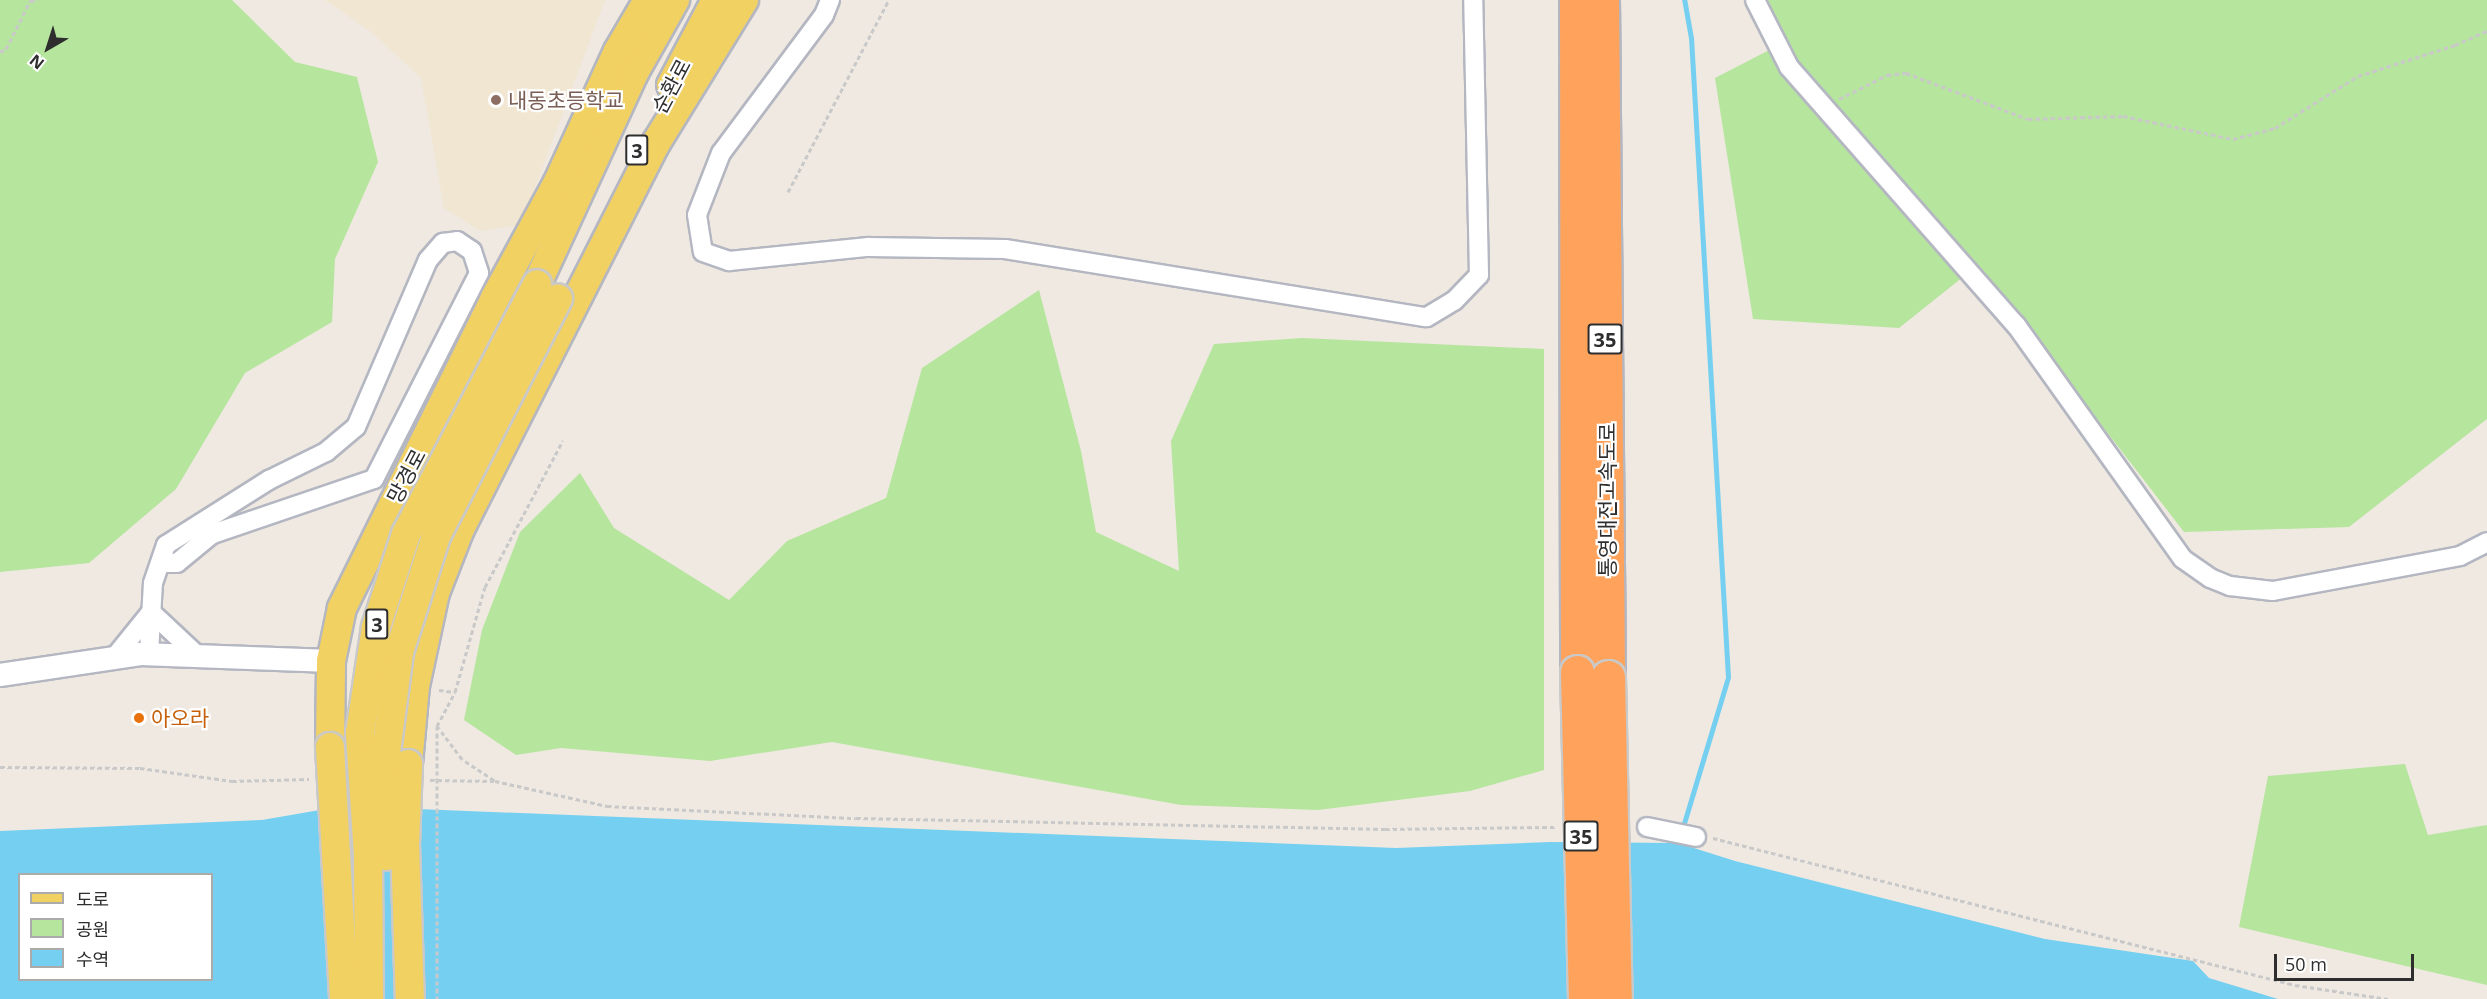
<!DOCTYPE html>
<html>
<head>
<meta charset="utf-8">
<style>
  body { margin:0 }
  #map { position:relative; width:2487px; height:999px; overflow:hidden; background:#efe9e1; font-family:"Open Sans","Noto Sans KR",sans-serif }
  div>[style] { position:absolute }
  .education>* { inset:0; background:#f0e6d1 }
  .green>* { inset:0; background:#b6e59e }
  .water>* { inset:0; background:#75cff0 }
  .stream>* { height:5px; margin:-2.5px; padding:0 2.5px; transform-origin:2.5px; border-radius:2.5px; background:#75cff0 }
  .path>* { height:3px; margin-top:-1.5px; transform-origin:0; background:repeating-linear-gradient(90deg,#c9c9c9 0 4.5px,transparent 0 7.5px) }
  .roads { filter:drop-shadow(2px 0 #b4b7c1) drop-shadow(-2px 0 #b4b7c1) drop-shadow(0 2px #b4b7c1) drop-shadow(0 -2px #b4b7c1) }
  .minor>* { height:18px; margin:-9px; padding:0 9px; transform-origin:9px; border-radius:9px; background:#fff }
  .tertiary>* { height:22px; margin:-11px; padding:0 11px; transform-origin:11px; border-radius:11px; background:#fff }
  .primary>* { height:28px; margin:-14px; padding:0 14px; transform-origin:14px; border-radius:14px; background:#f2d163 }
  .motorway>* { height:33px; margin:-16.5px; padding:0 16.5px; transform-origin:16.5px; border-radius:16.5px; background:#ffa35c }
  .path-bridge>* { height:3px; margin-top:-1.5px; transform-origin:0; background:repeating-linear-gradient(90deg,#c9c9c9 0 4.5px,transparent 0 7.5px) }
  .bridges { filter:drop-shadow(2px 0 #c9c9c9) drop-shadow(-2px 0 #c9c9c9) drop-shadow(0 2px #c9c9c9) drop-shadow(0 -2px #c9c9c9) }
  .primary-bridge>* { height:28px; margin:-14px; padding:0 14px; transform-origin:14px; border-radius:14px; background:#f2d163 }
  .motorway-bridge>* { height:33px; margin:-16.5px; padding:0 16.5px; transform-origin:16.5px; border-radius:16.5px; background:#ffa35c }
  .dots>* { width:16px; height:16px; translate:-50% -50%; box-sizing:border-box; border:3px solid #fff; border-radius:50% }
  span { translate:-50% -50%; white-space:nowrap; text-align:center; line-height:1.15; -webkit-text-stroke:4.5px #fff; paint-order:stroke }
  .shield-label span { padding:2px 4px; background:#fff; border:2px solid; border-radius:4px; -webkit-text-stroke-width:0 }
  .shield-label { font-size:20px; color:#2e2e2e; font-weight:700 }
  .street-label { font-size:21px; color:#2e2e2e }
  .education-label { font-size:21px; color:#785e54 }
  .left { translate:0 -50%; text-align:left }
  .food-label { font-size:21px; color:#c56008 }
  .legend { position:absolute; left:18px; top:873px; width:195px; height:108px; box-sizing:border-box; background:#fff; border:2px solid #ababab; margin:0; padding:8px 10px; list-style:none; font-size:18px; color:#2e2e2e }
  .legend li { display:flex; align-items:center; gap:12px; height:30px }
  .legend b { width:30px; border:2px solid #ababab }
  .north { position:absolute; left:18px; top:18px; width:60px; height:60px; -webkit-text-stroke:4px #fff; paint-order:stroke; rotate:219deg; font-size:16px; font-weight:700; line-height:24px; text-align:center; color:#2e2e2e }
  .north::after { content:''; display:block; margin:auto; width:21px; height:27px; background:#2e2e2e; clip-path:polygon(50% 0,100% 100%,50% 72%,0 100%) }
  .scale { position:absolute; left:2274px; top:954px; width:140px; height:27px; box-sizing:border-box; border:3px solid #2e2e2e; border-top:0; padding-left:8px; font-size:18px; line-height:21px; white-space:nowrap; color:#2e2e2e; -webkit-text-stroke:4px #fff; paint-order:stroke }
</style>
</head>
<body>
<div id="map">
  <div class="education">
    <div style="clip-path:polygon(325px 0,605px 0,521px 225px,480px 231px,444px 208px,421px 78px,370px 31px)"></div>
  </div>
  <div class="green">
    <div style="clip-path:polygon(0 0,232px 0,295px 62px,357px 77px,378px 162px,335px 259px,332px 322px,245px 373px,176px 489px,89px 563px,0 572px)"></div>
    <div style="clip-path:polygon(1768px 0,2487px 0,2487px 419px,2349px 527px,2184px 532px,1978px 265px,1899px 328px,1753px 319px,1715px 78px,1783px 43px)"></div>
    <div style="clip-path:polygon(1039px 290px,1081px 451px,1096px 532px,1179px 571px,1171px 441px,1214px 344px,1302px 338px,1544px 349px,1544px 770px,1470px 791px,1318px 810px,1181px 805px,832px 742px,710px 761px,561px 748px,516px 755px,464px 720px,482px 630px,520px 532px,580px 473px,614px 528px,729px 600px,787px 541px,886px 498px,922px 368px)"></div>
    <div style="clip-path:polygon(2405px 764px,2428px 835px,2487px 825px,2487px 985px,2239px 927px,2268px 776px)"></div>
  </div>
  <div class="water">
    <div style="clip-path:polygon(evenodd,343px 806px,1396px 848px,1550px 842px,1678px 843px,1735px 861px,2045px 939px,2193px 961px,2209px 978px,2278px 999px,0 999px,0 831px,262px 820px,343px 806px,20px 874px,212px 874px,212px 980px,20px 980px,20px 874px)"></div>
  </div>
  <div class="stream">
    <div style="left:1678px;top:843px;width:173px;rotate:-73.2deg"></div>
    <div style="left:1728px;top:677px;width:640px;rotate:-93.31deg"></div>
    <div style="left:1691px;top:38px;width:39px;rotate:-100deg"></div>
  </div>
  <div class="path">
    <div style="left:0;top:52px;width:7px;rotate:-27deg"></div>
    <div style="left:6px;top:49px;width:54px;rotate:-63.4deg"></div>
    <div style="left:30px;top:1px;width:8px;rotate:-7deg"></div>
    <div style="left:1839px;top:99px;width:54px;rotate:-26.6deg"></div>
    <div style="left:1887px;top:75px;width:19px;rotate:-6deg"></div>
    <div style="left:1906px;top:73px;width:130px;rotate:20.7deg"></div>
    <div style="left:2028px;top:119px;width:95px;rotate:-1.8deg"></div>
    <div style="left:2123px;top:116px;width:112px;rotate:11.8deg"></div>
    <div style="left:2233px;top:139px;width:43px;rotate:-14.7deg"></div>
    <div style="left:2275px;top:128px;width:98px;rotate:-32.1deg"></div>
    <div style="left:2358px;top:76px;width:102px;rotate:-17.7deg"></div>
    <div style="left:2455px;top:45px;width:35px;rotate:-24deg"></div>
    <div style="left:788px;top:192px;width:217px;rotate:-62.3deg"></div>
    <div style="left:439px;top:690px;width:16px;rotate:7deg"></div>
    <div style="left:0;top:767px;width:140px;rotate:0.4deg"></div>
    <div style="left:140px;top:768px;width:93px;rotate:8deg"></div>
    <div style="left:232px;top:781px;width:77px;rotate:-1.5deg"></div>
    <div style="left:430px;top:780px;width:65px;rotate:0.9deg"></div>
    <div style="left:495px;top:781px;width:115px;rotate:12.6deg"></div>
    <div style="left:607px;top:806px;width:249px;rotate:2.8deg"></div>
    <div style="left:856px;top:818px;width:529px;rotate:1.19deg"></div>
    <div style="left:1385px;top:829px;width:172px;rotate:-0.7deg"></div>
    <div style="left:494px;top:780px;width:38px;rotate:-147deg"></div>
    <div style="left:462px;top:759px;width:41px;rotate:-127.1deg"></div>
    <div style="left:437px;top:726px;width:38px;rotate:-62deg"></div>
    <div style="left:455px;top:692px;width:109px;rotate:-74.1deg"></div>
    <div style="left:485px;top:587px;width:166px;rotate:-62deg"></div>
    <div style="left:1713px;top:838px;width:600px;rotate:14.18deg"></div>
    <div style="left:2295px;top:985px;width:94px;rotate:8.6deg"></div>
  </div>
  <div class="roads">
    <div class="minor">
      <div style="left:830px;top:0;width:16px;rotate:112deg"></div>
      <div style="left:824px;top:15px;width:172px;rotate:126.7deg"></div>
      <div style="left:721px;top:153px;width:66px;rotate:111.2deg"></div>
      <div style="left:697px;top:215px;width:37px;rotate:81deg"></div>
      <div style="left:703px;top:252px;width:28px;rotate:19deg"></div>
      <div style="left:729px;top:261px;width:140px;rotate:-5.8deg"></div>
      <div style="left:868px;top:247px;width:137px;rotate:0.8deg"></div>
      <div style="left:1005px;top:249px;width:427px;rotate:9.2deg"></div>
      <div style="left:1427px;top:317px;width:31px;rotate:-31deg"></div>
      <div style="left:1454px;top:301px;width:36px;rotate:-46deg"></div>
      <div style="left:1479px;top:275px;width:275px;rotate:-91.2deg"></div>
      <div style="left:1755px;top:0;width:75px;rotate:63.1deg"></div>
      <div style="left:1789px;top:67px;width:344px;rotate:48.7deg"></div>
      <div style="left:2016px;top:325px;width:287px;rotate:54.5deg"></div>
      <div style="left:2183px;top:559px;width:33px;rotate:35deg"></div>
      <div style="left:2210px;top:578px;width:22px;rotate:22deg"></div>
      <div style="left:2230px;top:586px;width:43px;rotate:6.6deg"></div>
      <div style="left:2273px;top:591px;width:190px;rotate:-10.6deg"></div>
      <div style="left:2460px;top:556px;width:30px;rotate:-27deg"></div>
      <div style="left:149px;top:654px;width:71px;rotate:-86.8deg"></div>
      <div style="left:153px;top:583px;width:40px;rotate:-71.1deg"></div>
      <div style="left:166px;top:545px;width:122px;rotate:-32.3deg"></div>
      <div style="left:269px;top:480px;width:64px;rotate:-26.2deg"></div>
      <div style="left:326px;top:452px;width:39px;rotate:-40deg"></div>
      <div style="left:356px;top:427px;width:182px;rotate:-66.7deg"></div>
      <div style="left:428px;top:260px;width:23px;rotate:-49deg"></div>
      <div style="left:443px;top:243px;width:14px;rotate:-8deg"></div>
      <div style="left:457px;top:241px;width:18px;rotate:34deg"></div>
      <div style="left:472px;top:251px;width:23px;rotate:72deg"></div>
      <div style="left:479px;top:273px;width:231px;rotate:117deg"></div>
      <div style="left:374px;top:479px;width:171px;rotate:161.2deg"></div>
      <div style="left:212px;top:534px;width:45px;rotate:140.4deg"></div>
      <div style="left:177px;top:563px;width:16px;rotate:180deg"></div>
      <div style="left:114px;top:658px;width:59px;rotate:-51.2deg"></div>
      <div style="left:151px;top:612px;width:64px;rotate:43.1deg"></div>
      <div style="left:1647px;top:827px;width:50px;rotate:11.5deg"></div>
    </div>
    <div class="tertiary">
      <div style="left:0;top:675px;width:142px;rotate:-8.5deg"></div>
      <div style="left:140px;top:654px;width:191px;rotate:2.1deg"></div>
    </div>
    <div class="primary">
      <div style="left:671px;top:85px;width:96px;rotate:-62.1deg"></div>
      <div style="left:537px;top:284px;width:232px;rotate:-65.3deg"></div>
      <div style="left:634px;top:73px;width:84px;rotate:-60.7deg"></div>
      <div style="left:330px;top:747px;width:86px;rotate:-89.3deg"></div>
      <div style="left:331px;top:661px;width:54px;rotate:-78.3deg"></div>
      <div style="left:342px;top:608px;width:346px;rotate:-63.7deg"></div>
      <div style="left:495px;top:298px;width:130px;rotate:-61.5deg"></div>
      <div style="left:557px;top:184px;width:146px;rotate:-65.4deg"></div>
      <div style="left:618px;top:51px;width:59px;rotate:-59.5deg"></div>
      <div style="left:408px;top:764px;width:78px;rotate:-84.9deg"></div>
      <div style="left:415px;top:686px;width:95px;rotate:-77.9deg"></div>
      <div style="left:435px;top:593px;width:69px;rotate:-68.7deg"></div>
      <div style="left:460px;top:529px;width:433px;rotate:-63.1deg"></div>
      <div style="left:656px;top:143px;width:168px;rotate:-58.4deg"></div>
    </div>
    <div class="motorway">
      <div style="left:1576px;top:0;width:672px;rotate:89.91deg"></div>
      <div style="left:1602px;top:0;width:677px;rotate:89.49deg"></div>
    </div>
  </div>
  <div class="path-bridge">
    <div style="left:437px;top:726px;width:273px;rotate:90deg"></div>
  </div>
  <div class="bridges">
    <div class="primary-bridge">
      <div style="left:330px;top:747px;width:252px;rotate:86.8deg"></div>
      <div style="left:408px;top:764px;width:80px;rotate:92.1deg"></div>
      <div style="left:405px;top:844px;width:155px;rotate:88.2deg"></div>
      <div style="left:386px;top:856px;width:88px;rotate:-91.3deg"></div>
      <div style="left:384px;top:768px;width:117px;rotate:-82.6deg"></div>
      <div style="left:399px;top:652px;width:122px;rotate:-72.3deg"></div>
      <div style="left:436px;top:536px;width:267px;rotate:-62.8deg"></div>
      <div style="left:369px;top:999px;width:144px;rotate:-90.4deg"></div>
      <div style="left:368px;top:855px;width:122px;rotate:-93.8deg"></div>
      <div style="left:360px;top:733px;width:107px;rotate:-81.4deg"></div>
      <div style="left:376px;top:627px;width:98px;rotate:-72.1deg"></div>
      <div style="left:406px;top:534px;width:282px;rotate:-62.3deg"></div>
    </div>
    <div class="motorway-bridge">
      <div style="left:1577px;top:672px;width:327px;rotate:88.6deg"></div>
      <div style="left:1608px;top:677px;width:322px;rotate:88.8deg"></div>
    </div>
  </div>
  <div class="dots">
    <div style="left:496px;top:100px;background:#8d6e63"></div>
    <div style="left:139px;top:718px;background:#e8710a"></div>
  </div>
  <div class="shield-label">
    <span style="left:637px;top:150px">3</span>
    <span style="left:1605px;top:339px">35</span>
    <span style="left:377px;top:624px">3</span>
    <span style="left:1581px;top:836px">35</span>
  </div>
  <div class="street-label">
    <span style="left:671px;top:86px;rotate:-62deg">순환로</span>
    <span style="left:406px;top:476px;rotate:-62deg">망경로</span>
    <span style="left:1607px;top:500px;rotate:-90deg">통영대전고속도로</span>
  </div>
  <div class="education-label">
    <span class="left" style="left:508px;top:100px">내동초등학교</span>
  </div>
  <div class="food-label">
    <span class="left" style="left:151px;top:718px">아오라</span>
  </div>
  <ul class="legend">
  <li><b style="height:8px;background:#f2d163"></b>도로</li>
  <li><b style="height:16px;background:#b6e59e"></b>공원</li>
  <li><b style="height:16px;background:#75cff0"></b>수역</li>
  </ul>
  <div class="north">N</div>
  <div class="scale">50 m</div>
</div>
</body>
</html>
